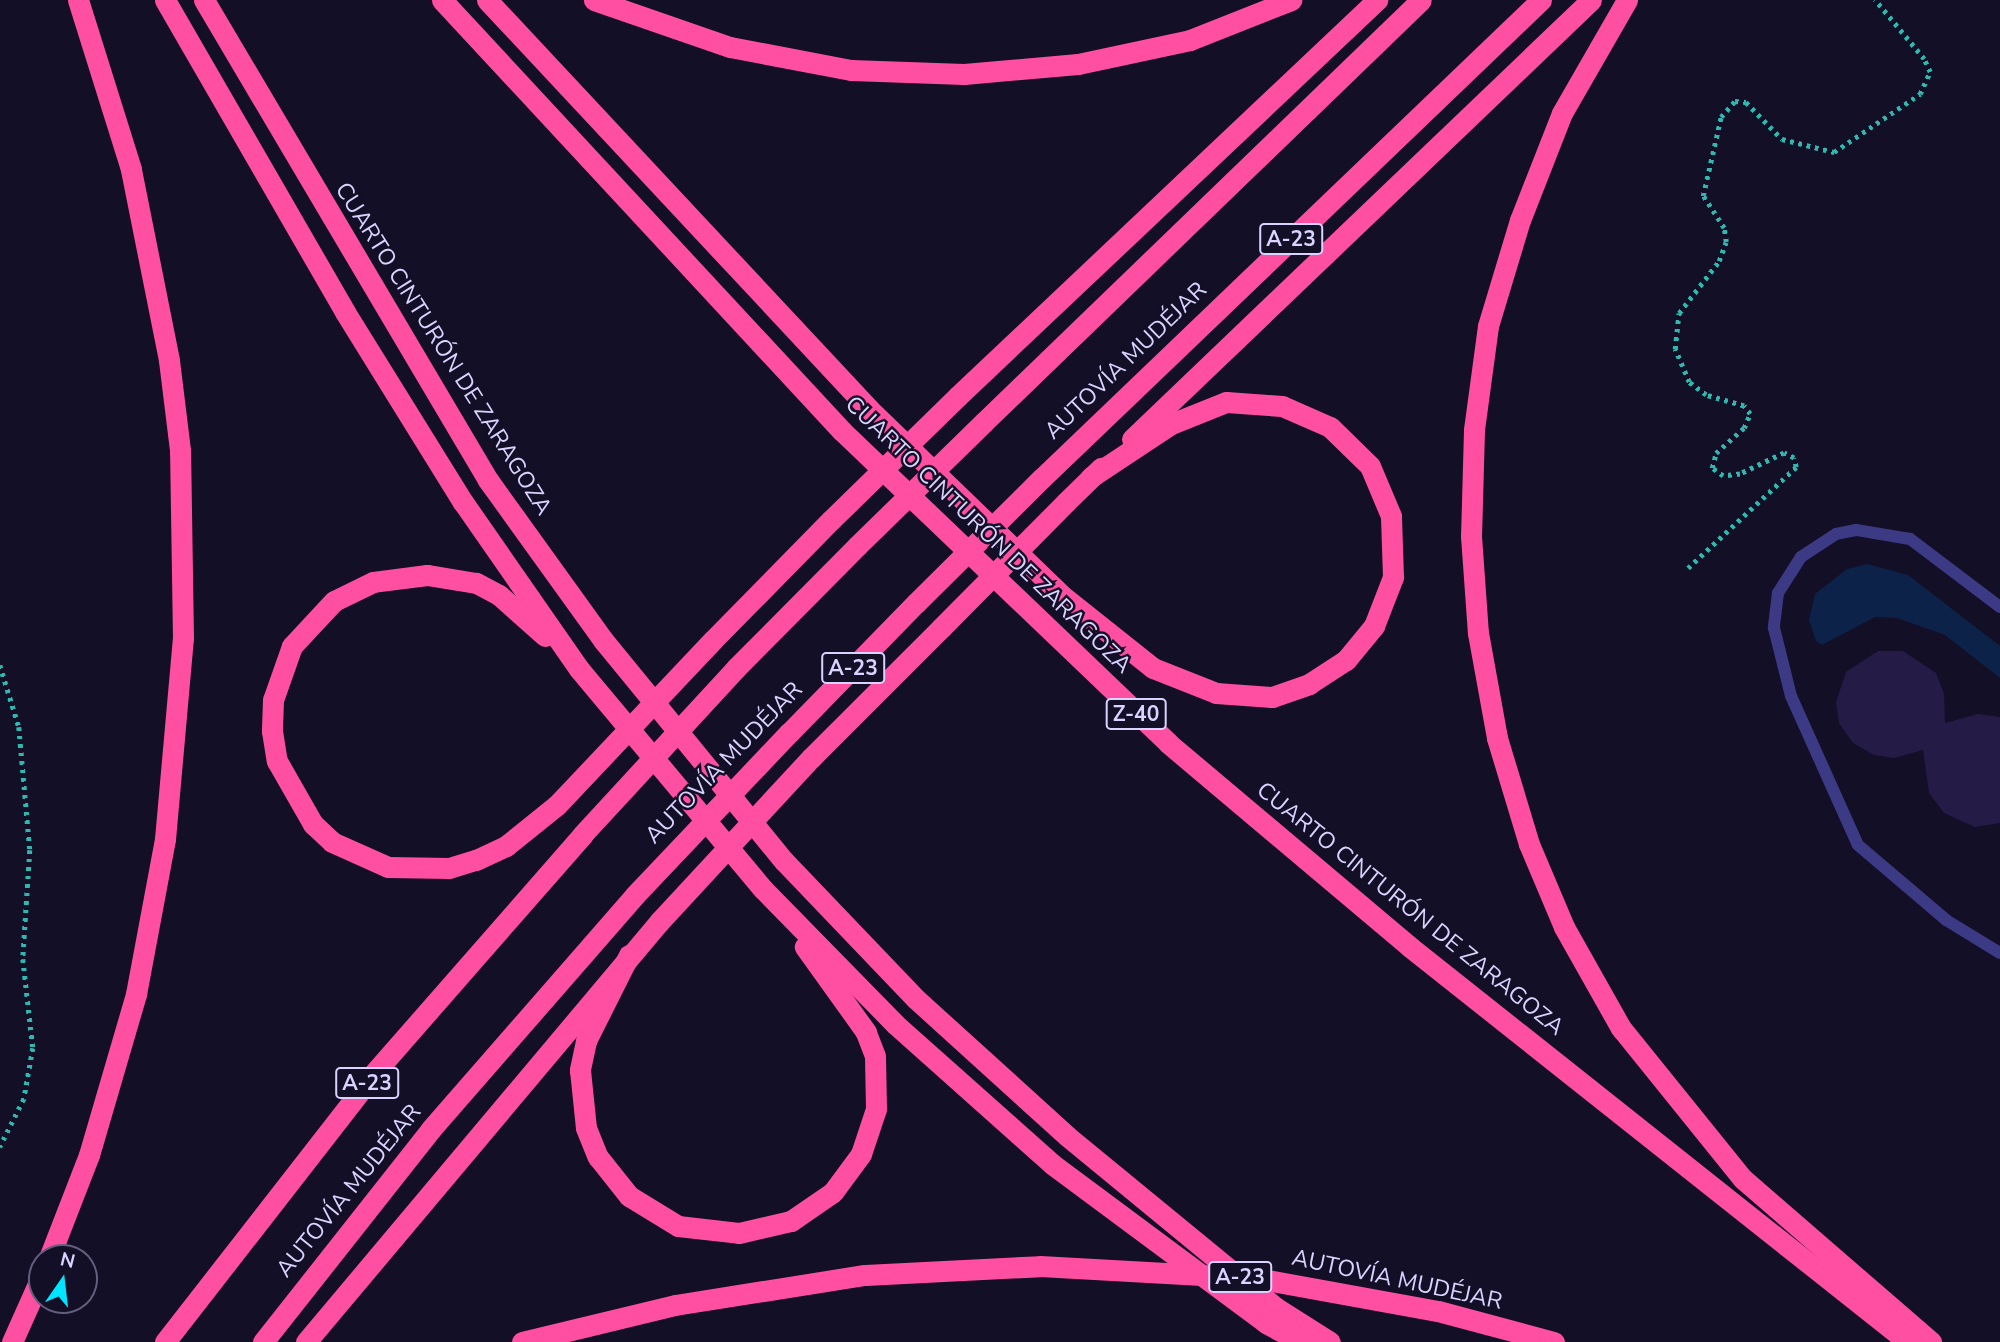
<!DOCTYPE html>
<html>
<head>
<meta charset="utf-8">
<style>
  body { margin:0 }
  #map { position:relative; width:2000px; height:1342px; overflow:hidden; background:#130f26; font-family:"Nunito Sans",sans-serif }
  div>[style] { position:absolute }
  .water>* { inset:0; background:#0c2248 }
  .building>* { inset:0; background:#241b47 }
  .path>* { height:4.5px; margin-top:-2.25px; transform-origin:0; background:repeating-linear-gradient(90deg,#2fb8b0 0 3.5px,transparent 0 8.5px) }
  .lane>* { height:12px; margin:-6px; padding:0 6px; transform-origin:6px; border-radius:6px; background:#3d3a85 }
  .highway>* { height:21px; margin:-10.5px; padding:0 10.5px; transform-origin:10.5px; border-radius:10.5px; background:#ff4fa3 }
  .highway-bridge>* { height:21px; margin:-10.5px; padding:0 10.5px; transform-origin:10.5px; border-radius:10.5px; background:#ff4fa3 }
  span { translate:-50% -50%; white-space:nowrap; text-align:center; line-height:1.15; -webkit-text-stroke:5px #130f26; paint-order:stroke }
  .shield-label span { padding:2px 5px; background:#130f26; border:2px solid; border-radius:5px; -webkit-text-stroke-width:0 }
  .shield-label { font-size:21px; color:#d9d4ff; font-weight:700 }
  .street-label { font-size:23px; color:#d9d4ff }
  .north { position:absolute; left:28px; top:1244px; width:70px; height:70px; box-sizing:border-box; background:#130f26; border:2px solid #625e7d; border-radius:50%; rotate:14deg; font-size:19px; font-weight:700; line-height:28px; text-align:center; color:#d9d4ff }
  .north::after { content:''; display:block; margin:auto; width:24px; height:32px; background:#00e5ff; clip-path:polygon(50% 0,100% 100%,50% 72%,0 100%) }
</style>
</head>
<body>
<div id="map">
  <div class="water">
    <div style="clip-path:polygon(1867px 564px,1908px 575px,2000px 646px,2000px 678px,1945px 635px,1897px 618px,1875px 617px,1822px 645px,1816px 641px,1809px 620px,1815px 594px,1847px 569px)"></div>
  </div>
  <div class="building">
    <div style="clip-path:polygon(1878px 651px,1903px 651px,1936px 673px,1944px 694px,1945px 723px,1978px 714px,2000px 717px,2000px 823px,1975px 827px,1944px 813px,1929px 793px,1923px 750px,1894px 758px,1874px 755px,1853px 743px,1839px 723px,1836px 702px,1846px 672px)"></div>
  </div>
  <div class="path">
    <div style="left:1688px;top:568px;width:148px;rotate:-43.1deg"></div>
    <div style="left:1796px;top:467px;width:9px;rotate:-103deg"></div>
    <div style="left:1794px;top:458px;width:11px;rotate:-153deg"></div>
    <div style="left:1784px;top:453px;width:49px;rotate:154.5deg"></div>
    <div style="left:1740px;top:474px;width:17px;rotate:173deg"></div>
    <div style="left:1723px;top:476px;width:14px;rotate:-144deg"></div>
    <div style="left:1712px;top:468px;width:16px;rotate:-75deg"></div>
    <div style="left:1716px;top:453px;width:38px;rotate:-42deg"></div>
    <div style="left:1744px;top:428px;width:15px;rotate:-67deg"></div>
    <div style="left:1750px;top:414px;width:10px;rotate:-127deg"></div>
    <div style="left:1744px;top:406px;width:40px;rotate:-164deg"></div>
    <div style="left:1706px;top:395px;width:21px;rotate:-143deg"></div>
    <div style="left:1689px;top:382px;width:36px;rotate:-113deg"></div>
    <div style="left:1675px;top:349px;width:36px;rotate:-84deg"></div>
    <div style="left:1679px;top:313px;width:66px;rotate:-52.4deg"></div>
    <div style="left:1719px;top:261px;width:20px;rotate:-70deg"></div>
    <div style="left:1726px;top:242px;width:14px;rotate:-98deg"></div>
    <div style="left:1724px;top:228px;width:38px;rotate:-123deg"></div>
    <div style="left:1703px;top:196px;width:81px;rotate:-77.2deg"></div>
    <div style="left:1721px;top:117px;width:21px;rotate:-49deg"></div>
    <div style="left:1735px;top:101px;width:11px;rotate:5deg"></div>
    <div style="left:1746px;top:102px;width:52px;rotate:45.8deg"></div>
    <div style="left:1782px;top:139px;width:54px;rotate:14deg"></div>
    <div style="left:1834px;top:152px;width:104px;rotate:-34deg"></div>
    <div style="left:1920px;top:94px;width:24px;rotate:-66deg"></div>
    <div style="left:1930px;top:72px;width:14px;rotate:-115deg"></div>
    <div style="left:1924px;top:59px;width:77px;rotate:-129.7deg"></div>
    <div style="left:0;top:665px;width:65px;rotate:73deg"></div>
    <div style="left:19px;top:727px;width:123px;rotate:84.9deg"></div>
    <div style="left:30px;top:850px;width:109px;rotate:93.7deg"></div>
    <div style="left:23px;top:959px;width:90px;rotate:83.6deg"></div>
    <div style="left:33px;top:1048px;width:52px;rotate:100deg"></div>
    <div style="left:24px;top:1099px;width:54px;rotate:116.6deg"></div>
  </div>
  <div class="lane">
    <div style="left:2000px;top:607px;width:113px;rotate:-142.9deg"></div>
    <div style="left:1910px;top:539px;width:55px;rotate:-170.5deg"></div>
    <div style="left:1856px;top:530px;width:20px;rotate:169deg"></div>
    <div style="left:1836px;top:534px;width:42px;rotate:146.7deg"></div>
    <div style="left:1801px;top:557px;width:43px;rotate:122.6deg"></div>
    <div style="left:1778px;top:593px;width:35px;rotate:97deg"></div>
    <div style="left:1774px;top:628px;width:70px;rotate:76deg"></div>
    <div style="left:1791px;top:696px;width:163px;rotate:65.8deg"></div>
    <div style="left:1858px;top:845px;width:116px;rotate:40.4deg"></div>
    <div style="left:1946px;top:920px;width:63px;rotate:31.4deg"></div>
  </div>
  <div class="highway">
    <div style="left:165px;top:0;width:360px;rotate:60deg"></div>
    <div style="left:345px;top:312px;width:224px;rotate:58.2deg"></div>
    <div style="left:463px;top:502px;width:203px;rotate:55.2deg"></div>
    <div style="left:579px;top:669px;width:287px;rotate:50.1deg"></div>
    <div style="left:763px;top:889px;width:189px;rotate:45.6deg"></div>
    <div style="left:895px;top:1024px;width:210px;rotate:41.7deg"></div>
    <div style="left:1052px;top:1164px;width:267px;rotate:36.6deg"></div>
    <div style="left:1266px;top:1323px;width:39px;rotate:29deg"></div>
    <div style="left:204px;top:0;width:558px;rotate:59.39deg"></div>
    <div style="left:488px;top:480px;width:197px;rotate:54.3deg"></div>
    <div style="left:603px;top:640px;width:286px;rotate:50.7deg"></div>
    <div style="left:784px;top:861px;width:191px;rotate:46.3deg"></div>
    <div style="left:916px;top:999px;width:204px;rotate:42.2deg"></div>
    <div style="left:1067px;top:1136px;width:269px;rotate:39.4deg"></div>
    <div style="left:1275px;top:1307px;width:65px;rotate:32.5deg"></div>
    <div style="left:442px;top:0;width:588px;rotate:47.14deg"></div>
    <div style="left:842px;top:431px;width:451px;rotate:43.7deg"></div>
    <div style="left:1168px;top:743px;width:317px;rotate:40.1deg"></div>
    <div style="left:1410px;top:947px;width:636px;rotate:38.42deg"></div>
    <div style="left:487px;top:0;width:560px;rotate:46.95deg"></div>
    <div style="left:869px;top:409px;width:272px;rotate:44deg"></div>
    <div style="left:1065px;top:598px;width:112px;rotate:38.5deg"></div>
    <div style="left:1153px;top:668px;width:68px;rotate:21.6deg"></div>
    <div style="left:1216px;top:693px;width:56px;rotate:4.1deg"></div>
    <div style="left:1272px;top:697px;width:39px;rotate:-19deg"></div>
    <div style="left:1309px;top:684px;width:44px;rotate:-33deg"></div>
    <div style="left:1346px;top:660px;width:44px;rotate:-50.5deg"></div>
    <div style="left:1374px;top:626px;width:53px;rotate:-68.8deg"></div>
    <div style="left:1393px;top:577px;width:61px;rotate:-91.9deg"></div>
    <div style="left:1391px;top:516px;width:54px;rotate:-112.8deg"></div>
    <div style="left:1370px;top:466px;width:56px;rotate:-135.7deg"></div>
    <div style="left:1330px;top:427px;width:52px;rotate:-156.4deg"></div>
    <div style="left:1282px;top:406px;width:56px;rotate:-175.9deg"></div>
    <div style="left:1226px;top:402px;width:59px;rotate:158.2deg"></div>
    <div style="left:1171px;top:424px;width:96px;rotate:146.5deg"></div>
    <div style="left:594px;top:0;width:144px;rotate:19.1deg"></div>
    <div style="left:730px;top:47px;width:123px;rotate:10.8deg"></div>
    <div style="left:851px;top:70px;width:113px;rotate:2deg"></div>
    <div style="left:964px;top:74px;width:114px;rotate:-5deg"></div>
    <div style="left:1078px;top:64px;width:115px;rotate:-12.1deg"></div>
    <div style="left:1190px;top:40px;width:109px;rotate:-21.6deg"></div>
    <div style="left:1627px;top:0;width:130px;rotate:119.9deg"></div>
    <div style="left:1562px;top:113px;width:115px;rotate:111.4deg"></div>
    <div style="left:1520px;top:220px;width:111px;rotate:106.8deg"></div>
    <div style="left:1488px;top:326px;width:105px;rotate:97.7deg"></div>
    <div style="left:1474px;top:430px;width:106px;rotate:91.6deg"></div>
    <div style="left:1471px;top:536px;width:97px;rotate:85.9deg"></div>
    <div style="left:1478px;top:633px;width:107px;rotate:79.7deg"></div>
    <div style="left:1497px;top:738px;width:111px;rotate:73.2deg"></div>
    <div style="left:1529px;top:844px;width:90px;rotate:67.1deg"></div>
    <div style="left:1564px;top:927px;width:116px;rotate:60.6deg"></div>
    <div style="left:1621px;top:1028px;width:194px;rotate:51.1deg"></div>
    <div style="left:1743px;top:1179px;width:249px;rotate:40.9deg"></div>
    <div style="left:958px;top:396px;width:577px;rotate:-43.38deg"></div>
    <div style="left:984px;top:422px;width:607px;rotate:-44deg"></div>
    <div style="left:1132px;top:439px;width:635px;rotate:-43.72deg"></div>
    <div style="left:1042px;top:478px;width:691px;rotate:-43.77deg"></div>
    <div style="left:1066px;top:502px;width:49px;rotate:-44.2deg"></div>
    <div style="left:545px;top:636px;width:62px;rotate:-138.3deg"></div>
    <div style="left:499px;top:595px;width:26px;rotate:-152deg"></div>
    <div style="left:476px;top:583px;width:50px;rotate:-170.7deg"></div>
    <div style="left:427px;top:575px;width:54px;rotate:172.6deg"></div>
    <div style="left:373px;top:582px;width:43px;rotate:154deg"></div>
    <div style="left:334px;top:601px;width:62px;rotate:133deg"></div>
    <div style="left:292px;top:646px;width:57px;rotate:109.4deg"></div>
    <div style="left:273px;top:700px;width:31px;rotate:92deg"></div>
    <div style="left:272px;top:731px;width:30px;rotate:81deg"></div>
    <div style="left:277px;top:761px;width:73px;rotate:60.3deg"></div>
    <div style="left:313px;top:824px;width:26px;rotate:43deg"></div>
    <div style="left:332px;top:842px;width:61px;rotate:24.1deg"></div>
    <div style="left:388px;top:867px;width:61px;rotate:0.9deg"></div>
    <div style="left:449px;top:868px;width:28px;rotate:-17deg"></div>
    <div style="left:476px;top:860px;width:33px;rotate:-25deg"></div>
    <div style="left:506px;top:846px;width:65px;rotate:-38.8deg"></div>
    <div style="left:713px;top:640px;width:168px;rotate:-45.5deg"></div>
    <div style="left:736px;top:668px;width:172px;rotate:-45.2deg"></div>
    <div style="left:789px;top:733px;width:182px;rotate:-45.7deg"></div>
    <div style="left:811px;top:758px;width:184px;rotate:-45deg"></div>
    <div style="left:629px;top:955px;width:96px;rotate:116.6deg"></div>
    <div style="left:586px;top:1041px;width:30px;rotate:102deg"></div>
    <div style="left:580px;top:1070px;width:58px;rotate:84.1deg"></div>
    <div style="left:586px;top:1128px;width:31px;rotate:68deg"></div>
    <div style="left:598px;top:1157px;width:50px;rotate:51.5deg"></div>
    <div style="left:629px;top:1196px;width:57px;rotate:31.5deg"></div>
    <div style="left:678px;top:1226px;width:61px;rotate:6.5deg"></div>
    <div style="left:739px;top:1233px;width:53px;rotate:-13deg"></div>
    <div style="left:791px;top:1221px;width:51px;rotate:-34.6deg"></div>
    <div style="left:833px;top:1192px;width:47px;rotate:-53.6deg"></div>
    <div style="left:861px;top:1154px;width:47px;rotate:-71.6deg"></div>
    <div style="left:876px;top:1109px;width:53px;rotate:-91.1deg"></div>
    <div style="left:875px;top:1056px;width:26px;rotate:-111deg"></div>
    <div style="left:866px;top:1032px;width:105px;rotate:-125.7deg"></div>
    <div style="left:49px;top:1258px;width:110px;rotate:-68.8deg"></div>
    <div style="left:89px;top:1155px;width:168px;rotate:-73.7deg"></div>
    <div style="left:136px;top:994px;width:158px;rotate:-79.4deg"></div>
    <div style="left:165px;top:839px;width:202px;rotate:-84.9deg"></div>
    <div style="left:183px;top:638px;width:188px;rotate:-90.9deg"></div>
    <div style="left:180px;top:450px;width:91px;rotate:-97deg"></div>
    <div style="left:169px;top:360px;width:195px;rotate:-101.3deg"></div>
    <div style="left:131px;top:169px;width:177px;rotate:-107.4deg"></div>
    <div style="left:1438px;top:1311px;width:120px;rotate:15deg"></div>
    <div style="left:12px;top:1342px;width:73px;rotate:-65.9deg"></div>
    <div style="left:165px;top:1342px;width:342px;rotate:-52.1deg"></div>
    <div style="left:375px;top:1072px;width:316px;rotate:-48.8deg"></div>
    <div style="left:263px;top:1342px;width:271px;rotate:-51.7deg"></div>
    <div style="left:431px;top:1129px;width:310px;rotate:-48.9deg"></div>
    <div style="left:306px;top:1342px;width:549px;rotate:-49.95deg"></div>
    <div style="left:522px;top:1342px;width:157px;rotate:-13.6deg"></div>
    <div style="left:675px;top:1305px;width:192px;rotate:-9deg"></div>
    <div style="left:865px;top:1275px;width:175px;rotate:-2.9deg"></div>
  </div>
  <div class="highway-bridge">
    <div style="left:831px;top:520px;width:177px;rotate:-44.3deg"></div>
    <div style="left:857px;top:546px;width:177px;rotate:-44.3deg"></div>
    <div style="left:916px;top:603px;width:177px;rotate:-44.8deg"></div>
    <div style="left:941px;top:628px;width:177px;rotate:-45.2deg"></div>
    <div style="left:557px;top:805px;width:227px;rotate:-46.6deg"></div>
    <div style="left:583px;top:834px;width:226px;rotate:-47.3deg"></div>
    <div style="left:635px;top:895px;width:224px;rotate:-46.5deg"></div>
    <div style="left:659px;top:922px;width:224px;rotate:-47.2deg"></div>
    <div style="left:1040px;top:1266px;width:216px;rotate:3.2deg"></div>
    <div style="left:1256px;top:1278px;width:185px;rotate:10.3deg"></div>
  </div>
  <div class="shield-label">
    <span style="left:1291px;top:239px">A-23</span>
    <span style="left:853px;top:668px">A-23</span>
    <span style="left:1136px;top:714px">Z-40</span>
    <span style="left:367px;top:1083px">A-23</span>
    <span style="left:1240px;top:1277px">A-23</span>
  </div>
  <div class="street-label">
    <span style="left:443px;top:349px;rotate:58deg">CUARTO CINTURÓN DE ZARAGOZA</span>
    <span style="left:1126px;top:361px;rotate:-44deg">AUTOVÍA MUDÉJAR</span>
    <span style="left:988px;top:535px;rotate:44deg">CUARTO CINTURÓN DE ZARAGOZA</span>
    <span style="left:724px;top:763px;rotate:-46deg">AUTOVÍA MUDÉJAR</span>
    <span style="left:1410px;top:909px;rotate:39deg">CUARTO CINTURÓN DE ZARAGOZA</span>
    <span style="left:349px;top:1191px;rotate:-51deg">AUTOVÍA MUDÉJAR</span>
    <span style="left:1397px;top:1280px;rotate:12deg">AUTOVÍA MUDÉJAR</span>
  </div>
  <div class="north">N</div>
</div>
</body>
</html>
